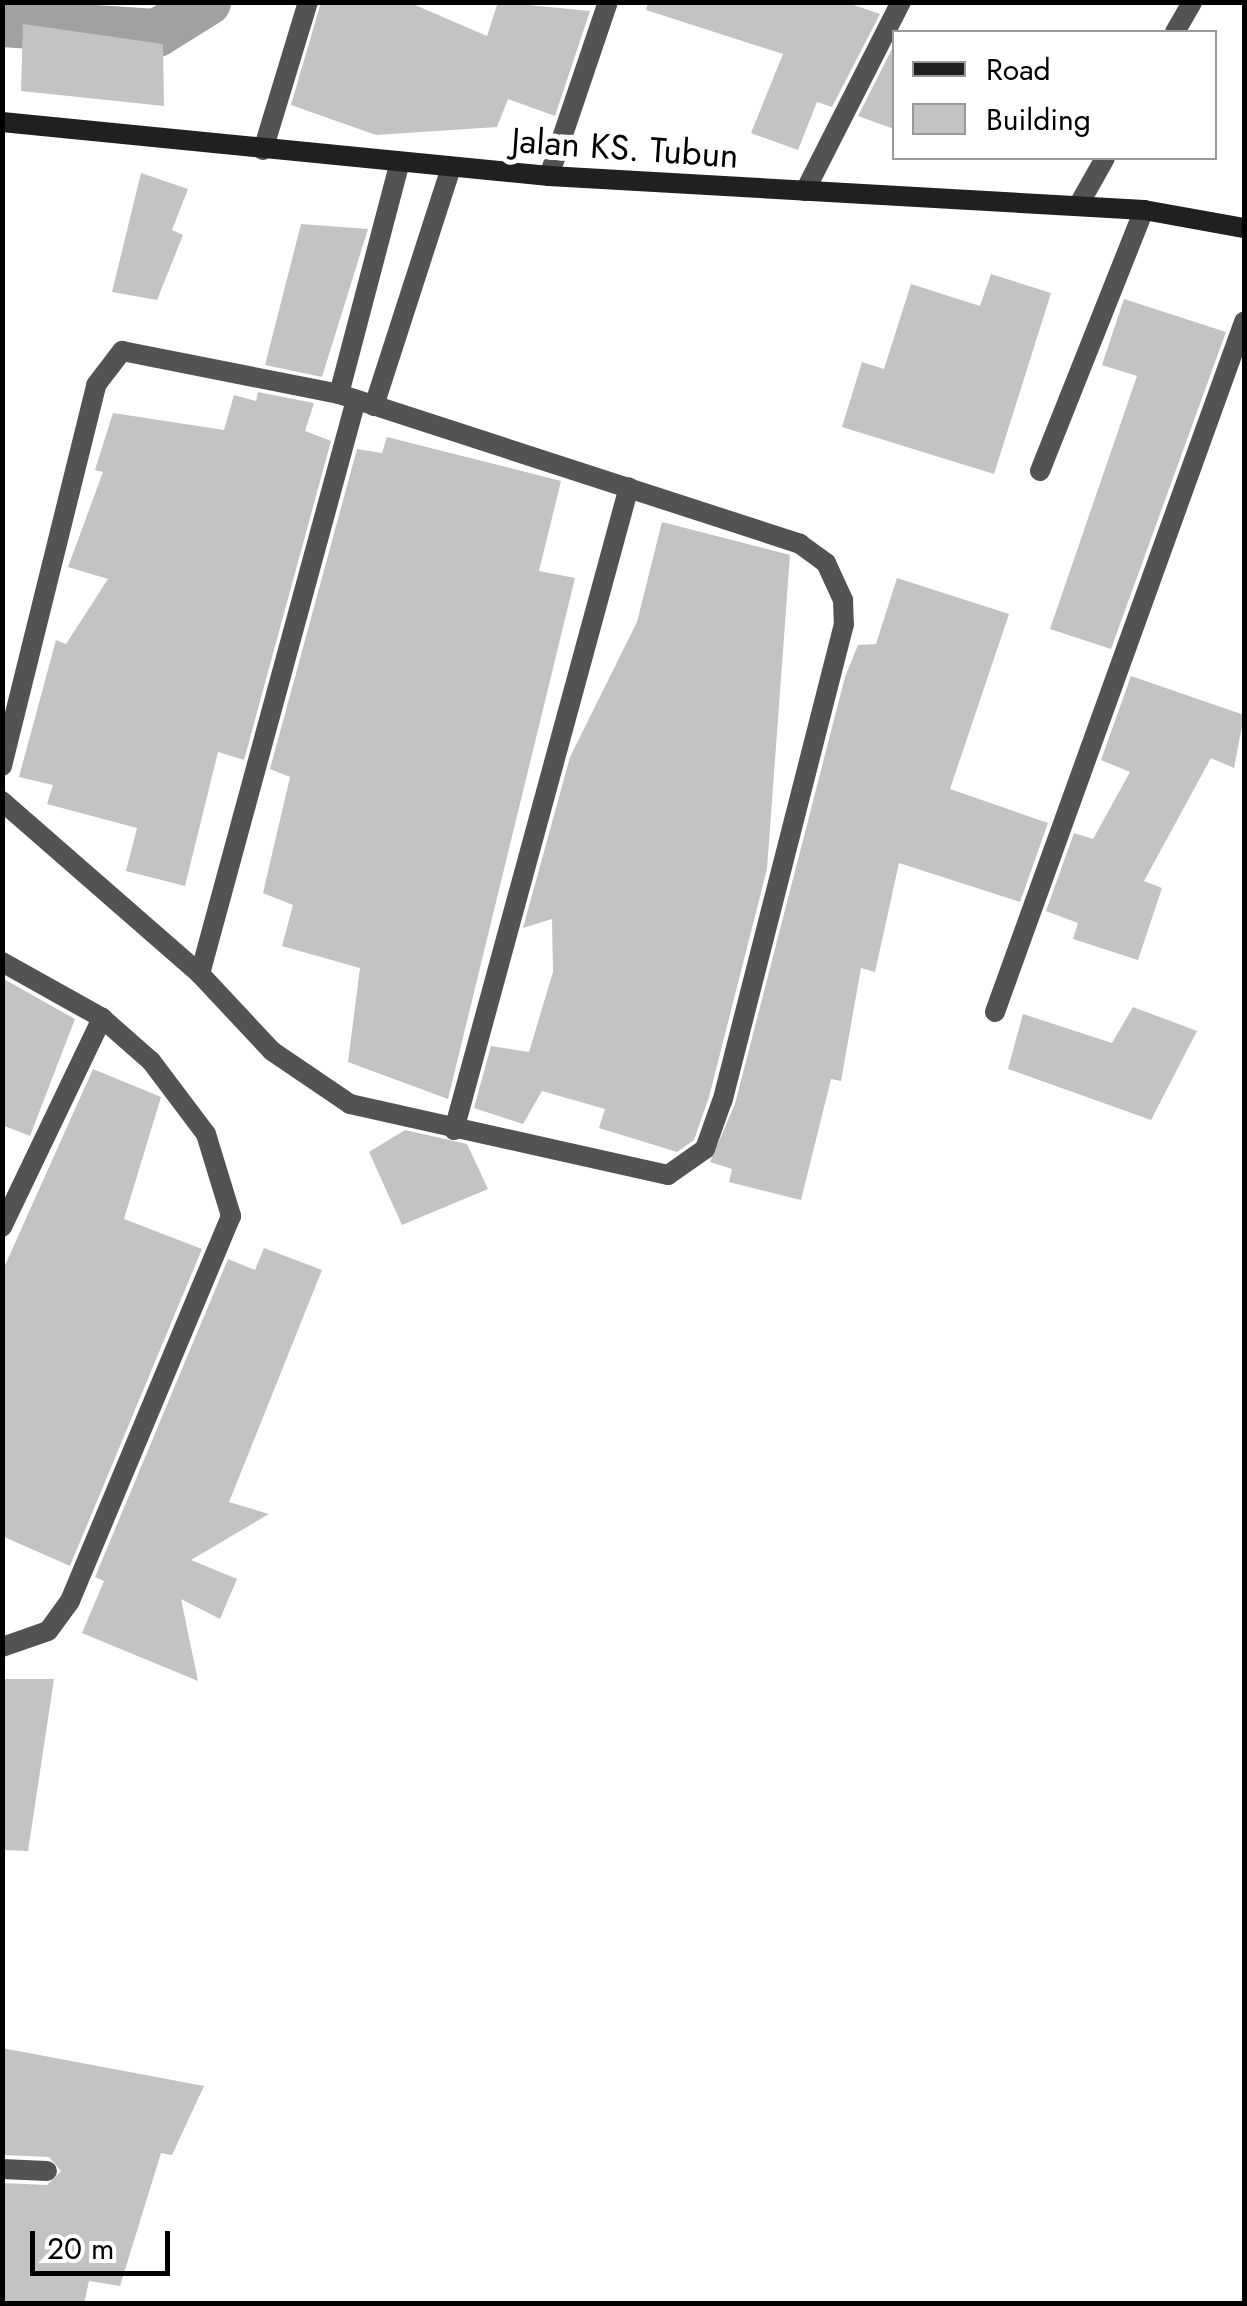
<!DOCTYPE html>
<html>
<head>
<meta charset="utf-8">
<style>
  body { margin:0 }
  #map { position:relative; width:1247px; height:2306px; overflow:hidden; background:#fff; font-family:Jost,sans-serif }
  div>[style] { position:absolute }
  .canal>* { height:48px; margin:-24px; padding:0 24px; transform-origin:24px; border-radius:24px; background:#a1a1a1 }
  .building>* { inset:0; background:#c3c3c3 }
  .lane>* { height:20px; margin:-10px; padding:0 10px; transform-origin:10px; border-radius:10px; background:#535353 }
  .street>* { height:20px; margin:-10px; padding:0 10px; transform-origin:10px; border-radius:10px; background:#535353 }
  .secondary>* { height:20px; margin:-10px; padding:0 10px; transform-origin:10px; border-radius:10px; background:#202020 }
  span { translate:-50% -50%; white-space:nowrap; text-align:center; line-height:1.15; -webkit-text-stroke:10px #fff; paint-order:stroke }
  .street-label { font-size:35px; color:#000 }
  .frame { position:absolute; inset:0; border:5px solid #000; pointer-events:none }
  .legend { position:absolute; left:892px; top:30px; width:325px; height:130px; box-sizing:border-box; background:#fff; border:2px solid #999; margin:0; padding:12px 18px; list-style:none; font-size:30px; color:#000 }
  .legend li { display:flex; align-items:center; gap:20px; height:50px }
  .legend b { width:50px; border:2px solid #999 }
  .scale { position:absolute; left:30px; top:2231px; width:140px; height:45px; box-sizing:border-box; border:5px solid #000; border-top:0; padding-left:12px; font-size:30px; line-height:35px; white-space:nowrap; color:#000; -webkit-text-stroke:8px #fff; paint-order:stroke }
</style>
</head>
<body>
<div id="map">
  <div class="canal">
    <div style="left:2px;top:23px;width:155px;rotate:3.7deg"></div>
    <div style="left:157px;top:33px;width:59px;rotate:-31.8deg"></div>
  </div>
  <div class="building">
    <div style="clip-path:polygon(321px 2px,408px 2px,487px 36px,498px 2px,590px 11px,555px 116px,508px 99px,497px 127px,376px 135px,291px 105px)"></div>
    <div style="clip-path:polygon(648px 2px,845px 2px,880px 14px,832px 107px,817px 102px,798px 150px,751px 133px,783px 54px,646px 10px)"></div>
    <div style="clip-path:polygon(23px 24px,163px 44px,164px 106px,21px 91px)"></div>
    <div style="clip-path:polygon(894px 45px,894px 129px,858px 116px)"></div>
    <div style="clip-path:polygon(141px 173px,188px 189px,172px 230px,183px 235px,157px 300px,112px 292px)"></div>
    <div style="clip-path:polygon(301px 224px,368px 229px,322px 377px,265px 365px)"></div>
    <div style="clip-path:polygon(991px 274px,1051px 293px,994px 474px,842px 427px,862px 362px,884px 369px,911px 284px,980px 306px)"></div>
    <div style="clip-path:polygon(1124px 299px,1226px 332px,1111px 649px,1050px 629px,1137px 376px,1102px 365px)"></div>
    <div style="clip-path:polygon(258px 392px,314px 403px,305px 431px,331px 441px,244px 760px,218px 752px,185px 886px,126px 871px,137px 828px,47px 804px,53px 785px,19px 777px,56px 640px,66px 644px,108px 579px,68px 567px,103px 472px,95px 470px,113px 413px,224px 430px,234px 395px,256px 401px)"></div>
    <div style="clip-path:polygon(387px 437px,561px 481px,539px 571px,575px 578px,448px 1099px,348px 1062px,360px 968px,282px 946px,293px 905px,263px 893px,290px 777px,270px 769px,357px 449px,382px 453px)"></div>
    <div style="clip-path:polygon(662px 522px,790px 555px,767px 869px,709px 1097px,694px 1140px,677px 1152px,599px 1128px,605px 1109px,542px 1091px,523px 1124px,474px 1108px,491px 1046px,529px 1052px,553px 972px,552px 919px,523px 928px,570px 757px,637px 622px)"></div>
    <div style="clip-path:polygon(897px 578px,1009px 614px,950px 789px,1048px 823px,1020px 902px,899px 863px,875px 972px,861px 968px,841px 1081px,831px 1079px,801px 1200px,729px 1182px,732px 1169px,710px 1162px,735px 1104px,845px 677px,858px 645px,876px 644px)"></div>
    <div style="clip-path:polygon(1131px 676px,1244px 715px,1234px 768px,1211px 758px,1144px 881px,1162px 888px,1138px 960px,1073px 939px,1078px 923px,1046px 911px,1074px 833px,1093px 839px,1130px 772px,1101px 760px)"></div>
    <div style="clip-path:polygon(2px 978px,75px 1019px,30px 1136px,2px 1125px)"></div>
    <div style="clip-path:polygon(1133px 1007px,1197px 1031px,1151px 1120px,1008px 1069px,1023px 1014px,1112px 1043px)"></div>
    <div style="clip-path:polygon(93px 1069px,161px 1097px,124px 1219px,202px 1249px,70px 1566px,2px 1536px,2px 1272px)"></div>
    <div style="clip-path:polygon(405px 1130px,467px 1144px,488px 1189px,402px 1225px,369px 1152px)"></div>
    <div style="clip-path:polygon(264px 1248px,322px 1270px,229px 1502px,269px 1514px,191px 1560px,237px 1579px,220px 1619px,181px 1599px,198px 1681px,82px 1633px,104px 1581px,95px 1577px,228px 1259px,255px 1270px)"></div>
    <div style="clip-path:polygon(2px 1679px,54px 1679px,28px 1851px,2px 1850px)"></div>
    <div style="clip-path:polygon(2px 2048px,204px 2086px,172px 2155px,161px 2153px,120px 2286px,89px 2281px,84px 2304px,2px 2304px,2px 2183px,47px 2185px,61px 2171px,49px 2157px,2px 2155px)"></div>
  </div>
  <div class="lane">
    <div style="left:1040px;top:471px;width:281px;rotate:-68.3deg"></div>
  </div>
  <div class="street">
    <div style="left:1175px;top:32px;width:34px;rotate:-60deg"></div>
    <div style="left:263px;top:150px;width:155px;rotate:-73.1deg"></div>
    <div style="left:549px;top:176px;width:184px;rotate:-71.3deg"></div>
    <div style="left:805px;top:191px;width:212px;rotate:-63.1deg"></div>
    <div style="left:1078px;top:206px;width:55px;rotate:-60.6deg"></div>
    <div style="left:339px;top:394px;width:240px;rotate:-75.3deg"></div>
    <div style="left:374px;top:406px;width:250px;rotate:-72.1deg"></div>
    <div style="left:2px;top:766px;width:392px;rotate:-76.1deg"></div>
    <div style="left:96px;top:385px;width:43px;rotate:-52.6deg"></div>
    <div style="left:122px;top:351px;width:221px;rotate:11.2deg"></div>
    <div style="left:339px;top:394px;width:485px;rotate:18deg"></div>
    <div style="left:800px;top:544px;width:32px;rotate:36deg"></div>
    <div style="left:826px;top:563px;width:41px;rotate:65.3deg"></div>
    <div style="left:843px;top:600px;width:24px;rotate:88deg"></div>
    <div style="left:844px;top:624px;width:492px;rotate:104.3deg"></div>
    <div style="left:722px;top:1101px;width:51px;rotate:109.5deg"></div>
    <div style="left:705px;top:1149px;width:45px;rotate:144.9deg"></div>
    <div style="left:668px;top:1175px;width:326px;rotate:-167.4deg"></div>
    <div style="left:350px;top:1104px;width:94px;rotate:-145.8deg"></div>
    <div style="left:272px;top:1051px;width:105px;rotate:-133.1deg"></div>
    <div style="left:200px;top:974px;width:263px;rotate:-138.9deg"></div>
    <div style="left:2px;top:962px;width:115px;rotate:29.2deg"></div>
    <div style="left:102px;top:1018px;width:65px;rotate:41.3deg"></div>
    <div style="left:151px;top:1061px;width:91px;rotate:53deg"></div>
    <div style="left:206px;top:1134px;width:86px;rotate:73deg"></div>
    <div style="left:231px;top:1216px;width:417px;rotate:112.7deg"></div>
    <div style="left:70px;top:1601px;width:37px;rotate:126deg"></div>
    <div style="left:48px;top:1631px;width:49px;rotate:160.8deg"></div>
    <div style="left:200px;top:974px;width:595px;rotate:-74.8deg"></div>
    <div style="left:995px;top:1012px;width:734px;rotate:-70.16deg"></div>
    <div style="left:454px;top:1130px;width:666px;rotate:-74.78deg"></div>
    <div style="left:2px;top:1227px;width:232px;rotate:-64.4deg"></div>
    <div style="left:2px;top:2169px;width:45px;rotate:2.5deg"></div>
  </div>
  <div class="secondary">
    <div style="left:2px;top:122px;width:550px;rotate:5.64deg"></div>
    <div style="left:549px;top:176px;width:596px;rotate:3.27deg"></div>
    <div style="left:1144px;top:210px;width:102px;rotate:10.2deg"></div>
  </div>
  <div class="street-label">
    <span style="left:625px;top:148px;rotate:4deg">Jalan KS. Tubun</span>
  </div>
  <div class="frame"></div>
  <ul class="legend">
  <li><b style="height:12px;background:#202020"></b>Road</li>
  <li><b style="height:28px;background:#c3c3c3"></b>Building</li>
  </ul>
  <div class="scale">20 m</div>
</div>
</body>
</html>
